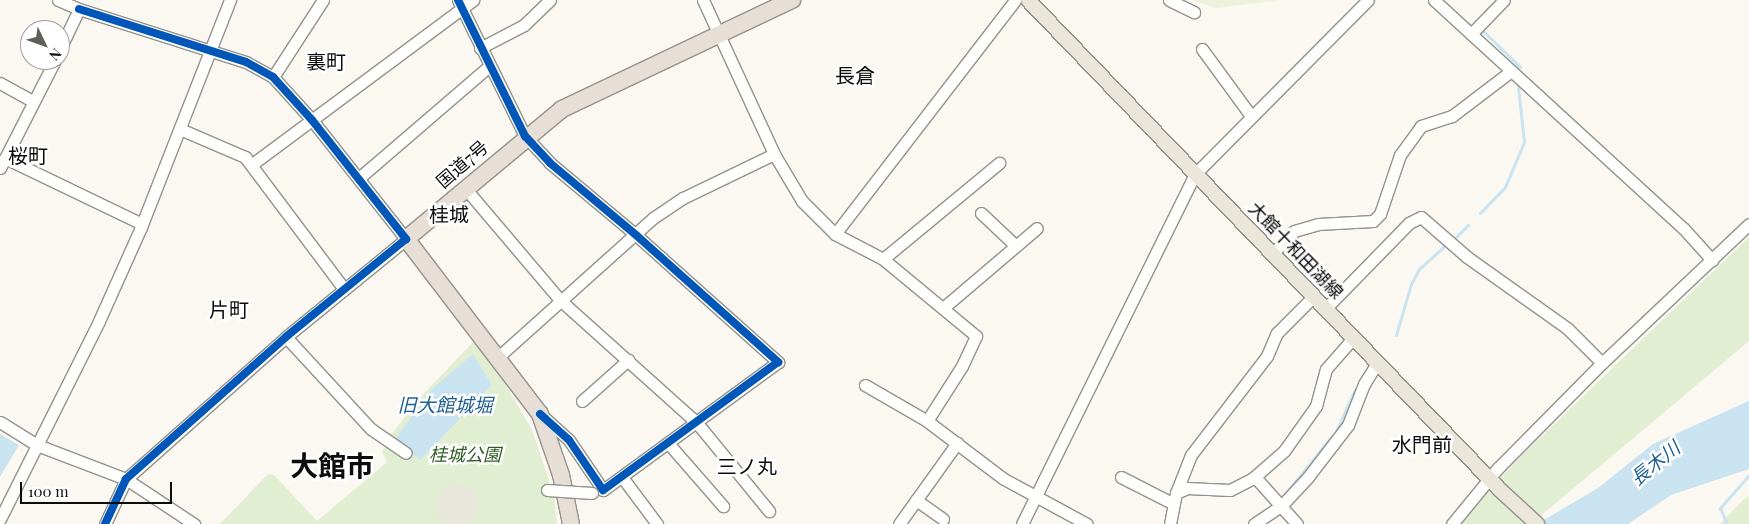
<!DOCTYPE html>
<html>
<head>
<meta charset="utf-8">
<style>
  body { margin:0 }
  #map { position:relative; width:1749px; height:524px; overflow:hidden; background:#faf8f0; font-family:"Playfair Display","Noto Sans JP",serif }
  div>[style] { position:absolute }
  .green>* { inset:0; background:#e2eed1 }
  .pitch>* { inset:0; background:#ecf2db }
  .plaza>* { inset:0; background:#e9e6dc }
  .round { border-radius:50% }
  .water>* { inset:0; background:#c9e3f1 }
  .stream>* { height:3px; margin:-1.5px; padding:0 1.5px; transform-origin:1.5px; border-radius:1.5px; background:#c9e3f1 }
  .roads { filter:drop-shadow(1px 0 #93928f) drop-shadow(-1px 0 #93928f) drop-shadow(0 1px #93928f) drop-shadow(0 -1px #93928f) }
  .minor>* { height:11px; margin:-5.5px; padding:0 5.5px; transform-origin:5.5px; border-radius:5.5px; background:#fefefd }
  .major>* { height:14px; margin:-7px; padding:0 7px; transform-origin:7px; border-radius:7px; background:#eae6d9 }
  .highway>* { height:16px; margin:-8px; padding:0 8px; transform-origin:8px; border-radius:8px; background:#e7ded6 }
  .bridges { filter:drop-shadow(1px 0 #93928f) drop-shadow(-1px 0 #93928f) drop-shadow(0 1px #93928f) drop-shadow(0 -1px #93928f) }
  .minor-bridge>* { height:11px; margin:-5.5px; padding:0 5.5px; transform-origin:5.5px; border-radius:5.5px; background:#fefefd }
  .cycleway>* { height:8px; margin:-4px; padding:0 4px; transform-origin:4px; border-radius:4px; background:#0057b8 }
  span { translate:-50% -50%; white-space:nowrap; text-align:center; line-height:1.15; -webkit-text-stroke:5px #fff; paint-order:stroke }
  .street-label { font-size:18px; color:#0c0c0c }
  .park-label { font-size:18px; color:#2d5e22; font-style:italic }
  .water-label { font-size:19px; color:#1f5f93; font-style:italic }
  .quarter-label { font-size:20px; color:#0c0c0c }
  .town-label { font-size:28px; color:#0c0c0c; font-weight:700 }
  .north { position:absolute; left:20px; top:20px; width:50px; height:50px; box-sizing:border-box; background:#fff; border:1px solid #9e9e9e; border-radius:50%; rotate:132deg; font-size:14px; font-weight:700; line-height:20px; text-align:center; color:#0c0c0c }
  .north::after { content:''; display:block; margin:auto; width:18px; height:22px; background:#5f5f5c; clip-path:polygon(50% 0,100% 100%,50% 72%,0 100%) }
  .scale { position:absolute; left:20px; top:482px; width:152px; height:22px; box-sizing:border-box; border:2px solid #0c0c0c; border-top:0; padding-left:6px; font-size:15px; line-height:18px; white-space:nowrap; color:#0c0c0c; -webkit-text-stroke:4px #fff; paint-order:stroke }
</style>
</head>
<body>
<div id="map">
  <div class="green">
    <div style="clip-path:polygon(1749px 237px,1749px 341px,1531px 524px,1458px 524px,1524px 453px)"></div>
    <div style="clip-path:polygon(474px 341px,501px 377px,532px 430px,554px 495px,557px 524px,220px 524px,268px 474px,274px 475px,317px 521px,387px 462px,382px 452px,391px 435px,418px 400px)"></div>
    <div style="clip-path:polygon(1749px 496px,1749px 524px,1720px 524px,1742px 501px)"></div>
  </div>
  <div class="pitch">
    <div style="clip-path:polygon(1192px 0,1283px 0,1215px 8px)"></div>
  </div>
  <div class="plaza">
    <div class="round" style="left:436px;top:485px;width:42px;height:42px"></div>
  </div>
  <div class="water">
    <div style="clip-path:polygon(473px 354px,492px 385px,420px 460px,396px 438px,431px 390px)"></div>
    <div style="clip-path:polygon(1749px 401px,1749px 469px,1671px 495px,1628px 524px,1537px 524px,1598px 488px,1653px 444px)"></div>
    <div style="clip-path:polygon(0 434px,19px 445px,0 477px)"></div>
  </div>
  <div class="stream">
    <div style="left:1482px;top:30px;width:53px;rotate:44.2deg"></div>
    <div style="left:1480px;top:213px;width:36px;rotate:-46deg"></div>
    <div style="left:1505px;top:187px;width:49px;rotate:-67.1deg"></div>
    <div style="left:1524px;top:142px;width:55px;rotate:-96.2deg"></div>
    <div style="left:1454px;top:239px;width:20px;rotate:-45deg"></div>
    <div style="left:1396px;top:335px;width:53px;rotate:-73.6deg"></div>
    <div style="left:1411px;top:284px;width:17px;rotate:-62deg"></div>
    <div style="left:1419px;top:269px;width:38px;rotate:-42deg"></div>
    <div style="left:1336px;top:431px;width:46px;rotate:-65.7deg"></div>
    <div style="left:1286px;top:493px;width:73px;rotate:-51.1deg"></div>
    <div style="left:1727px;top:524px;width:17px;rotate:-114deg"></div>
    <div style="left:1720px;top:508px;width:44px;rotate:-48.7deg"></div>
  </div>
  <div class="roads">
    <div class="minor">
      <div style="left:58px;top:0;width:23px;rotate:23deg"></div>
      <div style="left:79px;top:9px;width:44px;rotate:115.4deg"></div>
      <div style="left:458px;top:0;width:152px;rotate:63.8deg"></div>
      <div style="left:525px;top:136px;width:37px;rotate:47deg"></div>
      <div style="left:550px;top:163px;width:112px;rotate:39.9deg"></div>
      <div style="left:636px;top:235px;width:191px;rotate:41.8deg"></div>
      <div style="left:778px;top:362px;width:217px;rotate:143.8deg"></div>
      <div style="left:603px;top:490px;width:60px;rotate:-124.2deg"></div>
      <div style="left:569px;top:440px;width:36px;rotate:-138deg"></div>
      <div style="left:703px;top:0;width:170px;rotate:65.2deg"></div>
      <div style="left:774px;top:154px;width:55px;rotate:59.2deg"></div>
      <div style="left:802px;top:201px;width:47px;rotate:45deg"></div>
      <div style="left:835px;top:234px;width:54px;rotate:27.5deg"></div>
      <div style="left:883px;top:259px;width:121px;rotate:39.6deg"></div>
      <div style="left:976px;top:336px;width:33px;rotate:115deg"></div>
      <div style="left:962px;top:366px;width:65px;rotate:122.5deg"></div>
      <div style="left:1169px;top:0;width:28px;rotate:26deg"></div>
      <div style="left:1434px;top:0;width:339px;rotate:42.5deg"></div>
      <div style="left:1684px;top:229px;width:42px;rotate:47.9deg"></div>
      <div style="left:79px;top:9px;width:175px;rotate:17.6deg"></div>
      <div style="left:246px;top:62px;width:31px;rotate:29deg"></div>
      <div style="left:273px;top:77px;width:58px;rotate:47.8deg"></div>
      <div style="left:312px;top:120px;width:152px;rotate:51.7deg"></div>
      <div style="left:406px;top:239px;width:155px;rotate:140.8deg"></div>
      <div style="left:286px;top:337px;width:214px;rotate:138.4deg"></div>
      <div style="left:126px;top:479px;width:50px;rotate:115deg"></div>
      <div style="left:1471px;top:34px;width:47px;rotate:-45.9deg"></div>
      <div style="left:480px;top:48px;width:50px;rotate:-27.6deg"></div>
      <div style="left:524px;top:25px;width:36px;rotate:-44deg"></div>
      <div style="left:1202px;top:49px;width:83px;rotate:53.8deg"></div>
      <div style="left:273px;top:77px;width:92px;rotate:-57deg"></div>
      <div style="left:0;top:83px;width:38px;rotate:29deg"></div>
      <div style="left:180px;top:129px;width:71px;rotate:23.3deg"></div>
      <div style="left:245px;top:157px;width:165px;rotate:53.1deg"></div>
      <div style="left:5px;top:158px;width:152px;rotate:25.7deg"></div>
      <div style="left:251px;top:165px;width:277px;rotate:-36.6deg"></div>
      <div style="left:0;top:168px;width:121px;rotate:-63deg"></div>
      <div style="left:359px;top:178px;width:170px;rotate:-40.7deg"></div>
      <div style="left:465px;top:188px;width:147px;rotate:49.7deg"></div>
      <div style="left:560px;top:300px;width:184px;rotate:41.9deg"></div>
      <div style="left:697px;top:423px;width:114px;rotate:50.7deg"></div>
      <div style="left:981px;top:213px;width:48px;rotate:43.3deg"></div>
      <div style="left:835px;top:234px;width:295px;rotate:-52.4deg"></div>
      <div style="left:1273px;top:253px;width:30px;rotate:-46deg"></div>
      <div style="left:1294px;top:231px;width:25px;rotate:-16deg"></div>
      <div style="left:1318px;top:224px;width:55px;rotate:-3.1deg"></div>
      <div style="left:1373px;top:221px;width:10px;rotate:-45deg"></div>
      <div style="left:1380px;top:214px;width:62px;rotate:-71.3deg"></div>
      <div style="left:1400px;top:155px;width:36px;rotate:-54deg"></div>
      <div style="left:1421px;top:126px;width:33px;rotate:-18deg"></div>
      <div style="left:1452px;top:116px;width:74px;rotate:-37.3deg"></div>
      <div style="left:883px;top:259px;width:151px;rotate:-39.6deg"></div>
      <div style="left:943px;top:308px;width:123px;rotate:-40.4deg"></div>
      <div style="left:1326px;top:308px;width:119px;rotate:-45.7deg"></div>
      <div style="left:1409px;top:223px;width:13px;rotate:-27deg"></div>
      <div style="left:1421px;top:217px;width:61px;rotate:41deg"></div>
      <div style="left:1467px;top:257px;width:123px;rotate:35.4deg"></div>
      <div style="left:1567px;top:328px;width:49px;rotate:45deg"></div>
      <div style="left:286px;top:337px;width:125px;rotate:47.3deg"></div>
      <div style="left:371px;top:429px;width:42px;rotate:34.4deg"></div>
      <div style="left:497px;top:358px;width:210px;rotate:-41.9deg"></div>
      <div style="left:653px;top:218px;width:36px;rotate:-34deg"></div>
      <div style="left:683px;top:198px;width:101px;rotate:-25.8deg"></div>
      <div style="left:865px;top:385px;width:72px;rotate:30.1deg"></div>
      <div style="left:927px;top:421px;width:96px;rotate:37deg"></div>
      <div style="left:1004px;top:479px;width:94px;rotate:28.5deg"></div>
      <div style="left:582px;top:401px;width:62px;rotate:-41.7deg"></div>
      <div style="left:0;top:422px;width:44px;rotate:31.9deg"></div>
      <div style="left:37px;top:445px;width:95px;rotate:20.9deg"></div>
      <div style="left:126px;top:479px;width:82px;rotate:33.5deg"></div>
      <div style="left:668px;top:443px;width:84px;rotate:48.9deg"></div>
      <div style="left:622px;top:477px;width:59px;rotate:53.3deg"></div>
      <div style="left:1121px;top:477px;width:57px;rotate:27deg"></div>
      <div style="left:1255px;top:477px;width:63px;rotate:48.2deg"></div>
      <div style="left:1176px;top:493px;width:41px;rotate:-68.5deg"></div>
      <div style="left:1191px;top:455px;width:125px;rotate:-52.5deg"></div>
      <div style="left:1267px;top:356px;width:25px;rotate:-67deg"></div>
      <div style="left:1277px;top:333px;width:52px;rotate:-45deg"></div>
      <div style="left:916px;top:500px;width:33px;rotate:35deg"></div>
      <div style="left:0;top:519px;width:221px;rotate:-63.4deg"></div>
      <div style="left:99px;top:321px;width:103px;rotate:-65.9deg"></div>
      <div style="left:141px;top:227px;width:244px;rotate:-68.6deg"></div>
      <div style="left:899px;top:524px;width:100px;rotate:-54.4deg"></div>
      <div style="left:1022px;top:524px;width:390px;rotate:-63.7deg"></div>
      <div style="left:1195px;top:174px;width:245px;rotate:-45.2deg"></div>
      <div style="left:1170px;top:524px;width:32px;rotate:-79deg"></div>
      <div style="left:1176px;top:493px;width:12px;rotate:-24deg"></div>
      <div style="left:1187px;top:488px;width:43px;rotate:2.7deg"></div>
      <div style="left:1230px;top:490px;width:25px;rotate:-27deg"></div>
      <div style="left:1252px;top:479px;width:43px;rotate:-41.2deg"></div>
      <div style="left:1284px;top:451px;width:55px;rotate:-54.6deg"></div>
      <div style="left:1316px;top:406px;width:38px;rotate:-75deg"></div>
      <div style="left:1326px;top:369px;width:43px;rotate:-48.8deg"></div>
      <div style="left:1254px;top:524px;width:34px;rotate:-34deg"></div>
      <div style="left:1282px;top:505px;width:38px;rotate:-47deg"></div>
      <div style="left:1308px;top:477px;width:66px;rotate:-52.4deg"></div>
      <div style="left:1348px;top:425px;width:44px;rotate:-68.7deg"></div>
      <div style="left:1364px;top:384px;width:26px;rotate:-58deg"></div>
      <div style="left:1452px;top:524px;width:72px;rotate:-50.6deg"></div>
      <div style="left:1498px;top:468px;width:148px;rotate:-45.3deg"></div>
      <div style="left:1602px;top:363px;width:202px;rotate:-43.4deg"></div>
    </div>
    <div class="major">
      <div style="left:1028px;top:0;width:679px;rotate:46.07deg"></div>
      <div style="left:1499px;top:489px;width:52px;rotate:42.6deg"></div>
    </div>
    <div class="highway">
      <div style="left:571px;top:524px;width:50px;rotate:-101.5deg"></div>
      <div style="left:561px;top:475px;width:65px;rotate:-109deg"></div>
      <div style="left:540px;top:414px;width:220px;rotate:-127.4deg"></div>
      <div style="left:406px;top:239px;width:203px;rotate:-39.8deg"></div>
      <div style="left:562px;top:109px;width:255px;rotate:-25.4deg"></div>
    </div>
  </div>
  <div class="bridges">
    <div class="minor-bridge">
      <div style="left:547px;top:490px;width:45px;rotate:3.8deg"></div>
    </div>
  </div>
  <div class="cycleway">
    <div style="left:458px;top:0;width:152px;rotate:63.8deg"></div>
    <div style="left:525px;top:136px;width:37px;rotate:47deg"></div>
    <div style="left:550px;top:163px;width:112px;rotate:39.9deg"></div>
    <div style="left:636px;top:235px;width:191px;rotate:41.8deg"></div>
    <div style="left:778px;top:362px;width:217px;rotate:143.8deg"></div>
    <div style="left:603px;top:490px;width:60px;rotate:-124.2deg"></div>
    <div style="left:569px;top:440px;width:39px;rotate:-138deg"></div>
    <div style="left:79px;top:9px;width:175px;rotate:17.6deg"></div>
    <div style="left:246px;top:62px;width:31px;rotate:29deg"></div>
    <div style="left:273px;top:77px;width:58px;rotate:47.8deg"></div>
    <div style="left:312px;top:120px;width:152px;rotate:51.7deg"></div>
    <div style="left:406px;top:239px;width:155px;rotate:140.8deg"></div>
    <div style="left:286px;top:337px;width:214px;rotate:138.4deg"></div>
    <div style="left:126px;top:479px;width:50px;rotate:115deg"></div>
  </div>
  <div class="street-label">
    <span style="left:462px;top:164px;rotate:-41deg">国道7号</span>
    <span style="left:1296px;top:250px;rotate:46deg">大館十和田湖線</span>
  </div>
  <div class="park-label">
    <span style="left:465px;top:454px">桂城公園</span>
  </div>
  <div class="water-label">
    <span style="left:445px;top:405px">旧大館城堀</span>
    <span style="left:1655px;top:463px;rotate:-39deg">長木川</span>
  </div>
  <div class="quarter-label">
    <span style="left:326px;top:60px">裏町</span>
    <span style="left:855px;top:74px">長倉</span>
    <span style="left:28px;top:154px">桜町</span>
    <span style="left:449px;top:213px">桂城</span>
    <span style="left:229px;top:308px">片町</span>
    <span style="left:1422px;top:443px">水門前</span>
    <span style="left:747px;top:465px">三ノ丸</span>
  </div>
  <div class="town-label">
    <span style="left:332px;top:465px">大館市</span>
  </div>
  <div class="north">N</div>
  <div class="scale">100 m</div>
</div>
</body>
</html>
